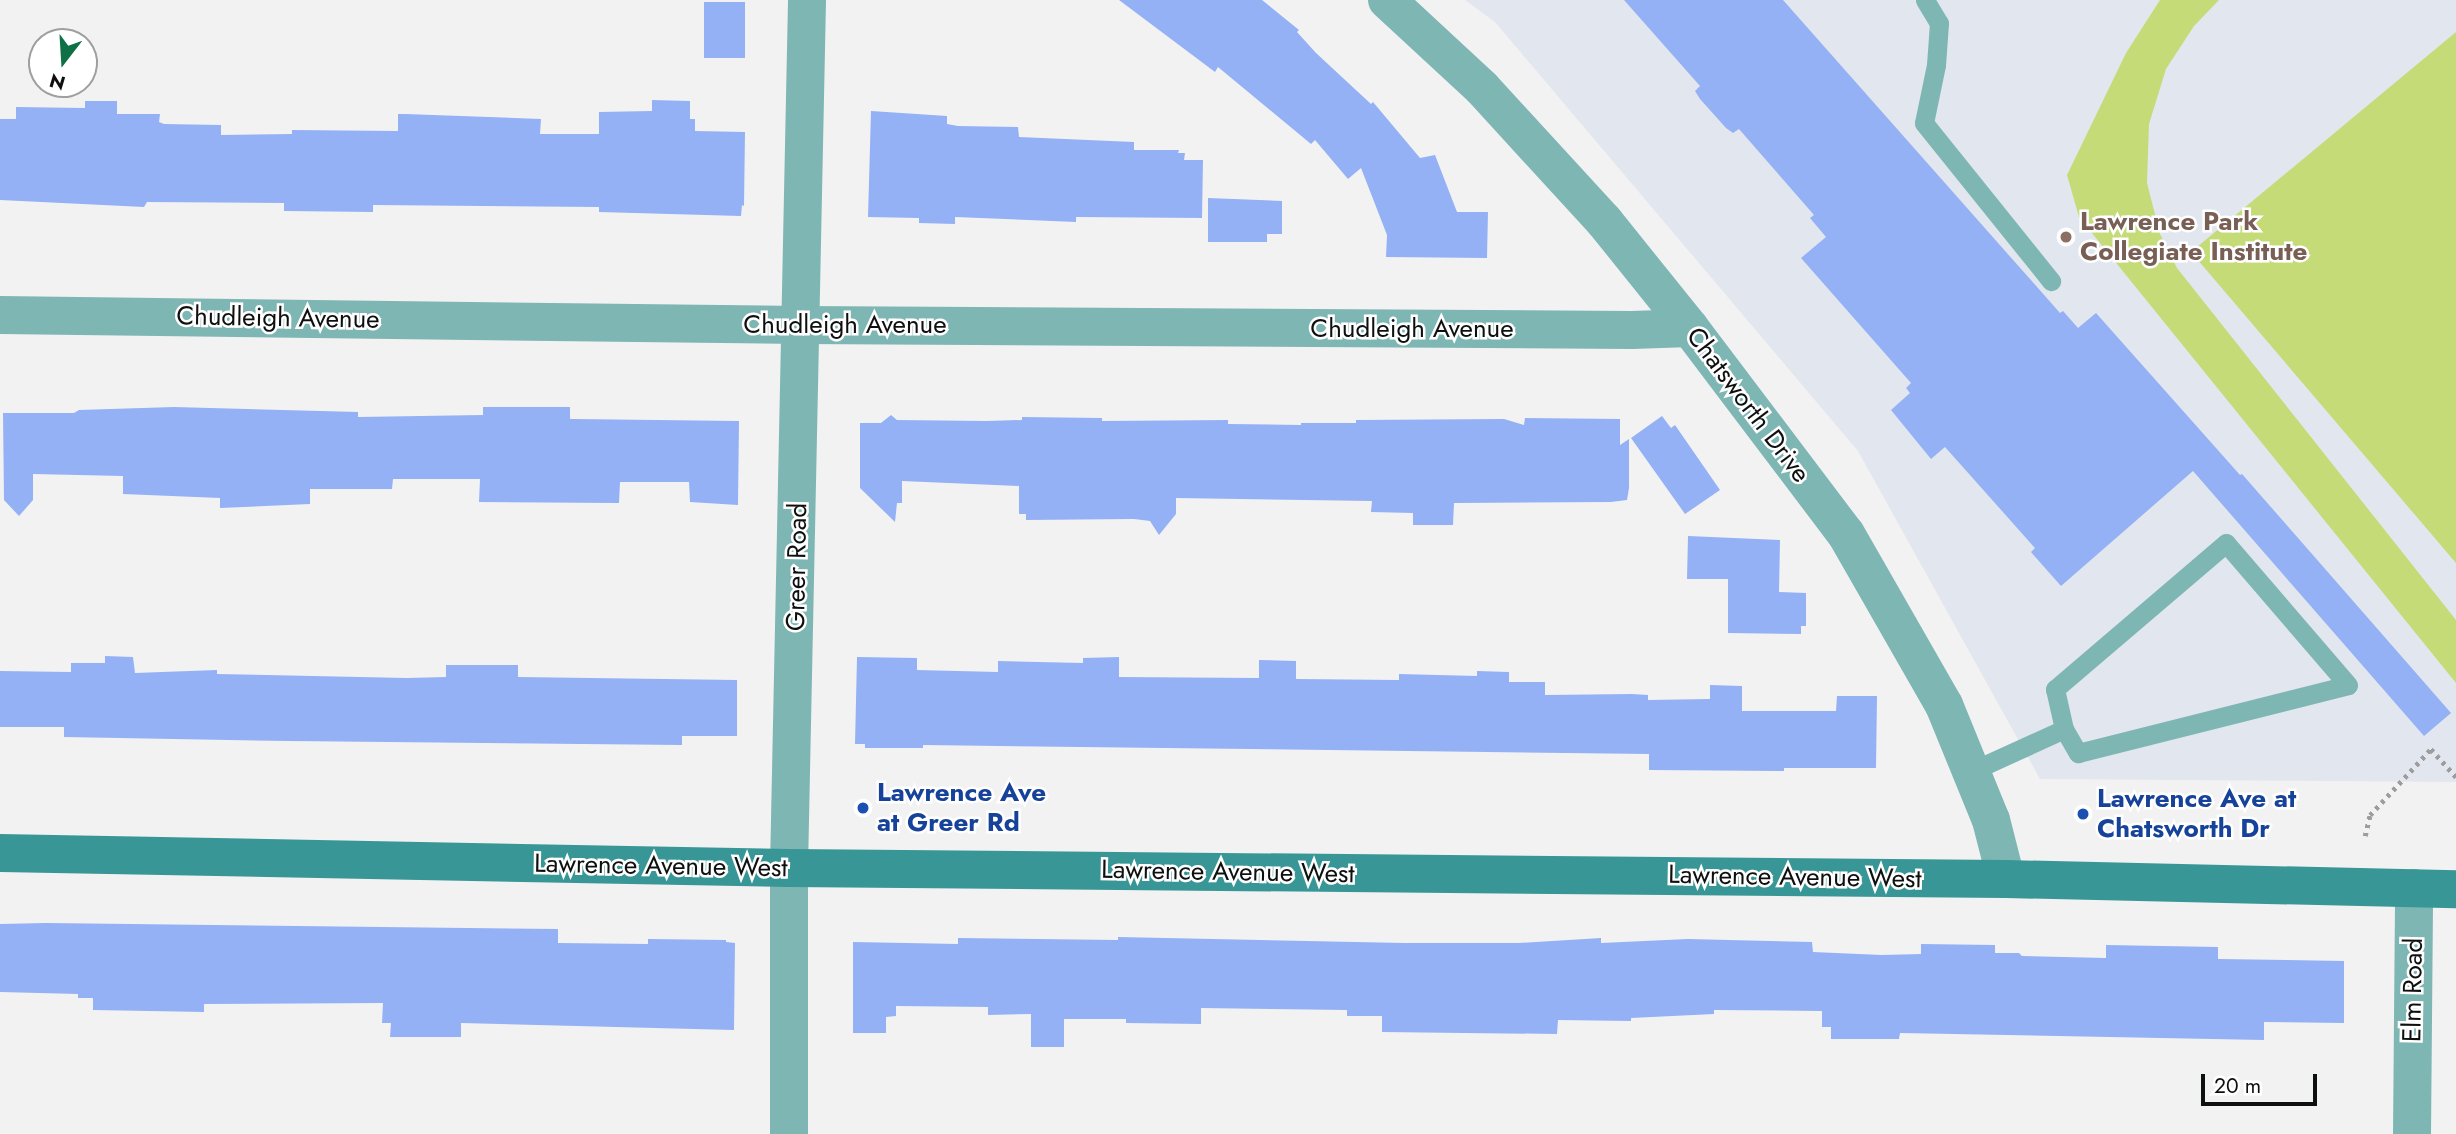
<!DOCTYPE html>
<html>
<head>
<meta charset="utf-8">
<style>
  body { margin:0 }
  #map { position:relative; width:2456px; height:1134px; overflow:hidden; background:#f2f2f3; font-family:Jost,sans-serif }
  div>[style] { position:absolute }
  .built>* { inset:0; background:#e2e6ee }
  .green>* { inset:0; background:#c5db78 }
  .building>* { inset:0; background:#94b1f5; transform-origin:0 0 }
  .path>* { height:4.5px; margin-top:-2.25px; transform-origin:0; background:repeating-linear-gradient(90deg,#9d9d9e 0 3.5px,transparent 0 8.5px) }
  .service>* { height:19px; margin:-9.5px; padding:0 9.5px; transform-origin:9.5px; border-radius:9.5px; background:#7eb6b4 }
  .minor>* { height:38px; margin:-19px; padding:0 19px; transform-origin:19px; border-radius:19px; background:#7eb6b4 }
  .secondary>* { height:38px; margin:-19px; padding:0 19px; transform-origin:19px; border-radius:19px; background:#389796 }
  .dots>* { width:19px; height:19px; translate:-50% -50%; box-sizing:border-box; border:4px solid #fff; border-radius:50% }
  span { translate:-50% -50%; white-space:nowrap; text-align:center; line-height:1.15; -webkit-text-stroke:5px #fff; paint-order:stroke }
  .education-label { font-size:26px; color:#785e54; font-weight:700 }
  .left { translate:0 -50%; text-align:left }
  .street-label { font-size:26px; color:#0e0f0f }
  .transit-label { font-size:26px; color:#164399; font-weight:700 }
  .north { position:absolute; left:28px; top:28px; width:70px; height:70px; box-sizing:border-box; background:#fff; border:2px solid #9f9f9f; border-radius:50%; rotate:197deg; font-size:19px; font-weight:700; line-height:28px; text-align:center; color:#0e0f0f }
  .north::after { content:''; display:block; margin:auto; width:24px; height:32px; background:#0f6f45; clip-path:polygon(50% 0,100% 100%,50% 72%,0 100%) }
  .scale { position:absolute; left:2201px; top:1074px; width:116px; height:32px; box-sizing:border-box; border:4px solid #0e0f0f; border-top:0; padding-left:9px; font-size:21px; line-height:24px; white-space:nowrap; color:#0e0f0f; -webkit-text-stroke:5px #fff; paint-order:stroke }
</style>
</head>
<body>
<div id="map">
  <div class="built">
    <div style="clip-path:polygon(1465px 0,2456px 0,2456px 782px,2040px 779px,1858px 451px,1495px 22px)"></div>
  </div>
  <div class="green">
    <div style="clip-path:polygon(2160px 0,2219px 0,2194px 26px,2166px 69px,2149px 124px,2147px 183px,2160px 234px,2177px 268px,2456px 620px,2456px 683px,2079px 217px,2067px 175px,2126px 53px)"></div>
    <div style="clip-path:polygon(2456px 32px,2456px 563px,2191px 252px)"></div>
  </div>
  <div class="building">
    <div style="clip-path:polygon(1119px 0,1262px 0,1299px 30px,1297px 32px,1316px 53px,1371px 104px,1373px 102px,1420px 158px,1435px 155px,1457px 212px,1488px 212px,1487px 258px,1386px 257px,1387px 235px,1361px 168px,1348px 179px,1315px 140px,1311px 144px,1218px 67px,1215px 72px)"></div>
    <div style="clip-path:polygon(1624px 0,1783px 0,2060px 313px,2063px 311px,2078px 328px,2096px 313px,2240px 475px,2242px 474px,2451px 713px,2424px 736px,2193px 471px,2061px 586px,2031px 552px,2035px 548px,1945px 447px,1931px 459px,1891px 410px,1910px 393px,1906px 388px,1911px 383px,1801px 258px,1826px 237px,1810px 218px,1814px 215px,1739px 129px,1733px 133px,1726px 128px,1700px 99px,1695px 91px,1700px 86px)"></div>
    <div style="left:704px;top:2px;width:41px;height:56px"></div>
    <div style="clip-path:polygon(652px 100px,690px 101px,690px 119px,695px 119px,695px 131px,745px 132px,744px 206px,742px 205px,741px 216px,599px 212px,599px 207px,373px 205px,373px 212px,284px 211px,284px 203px,147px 202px,144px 207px,0 200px,0 119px,16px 119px,16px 107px,85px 108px,85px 101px,117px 101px,117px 114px,160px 114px,159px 122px,164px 124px,221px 125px,221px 135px,292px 134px,292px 130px,398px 131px,398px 114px,405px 114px,541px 119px,540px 134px,599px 134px,599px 112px,652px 111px)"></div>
    <div style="clip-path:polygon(871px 111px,947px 116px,947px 124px,958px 126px,1018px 127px,1019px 137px,1134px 142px,1134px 150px,1179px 150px,1178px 153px,1185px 153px,1184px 160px,1203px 160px,1202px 218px,1076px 217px,1076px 222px,955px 217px,955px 224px,919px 223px,919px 218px,868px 217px)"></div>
    <div style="clip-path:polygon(1208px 198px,1282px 201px,1282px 234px,1267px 234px,1267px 242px,1208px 242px)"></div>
    <div style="clip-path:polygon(174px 407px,358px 412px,358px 417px,483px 415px,483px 407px,570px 407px,570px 419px,574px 419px,739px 421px,738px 505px,690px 502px,689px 482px,620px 482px,619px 503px,479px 502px,480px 479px,393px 479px,392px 489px,310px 489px,310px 504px,220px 508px,220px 498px,123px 494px,123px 476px,33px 474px,33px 500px,19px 516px,4px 500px,3px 413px,74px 413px,79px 410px)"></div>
    <div style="clip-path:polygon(891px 415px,897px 420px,986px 421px,1022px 420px,1022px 417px,1102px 418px,1102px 421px,1228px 420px,1228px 424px,1301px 425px,1301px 423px,1356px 423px,1356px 420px,1504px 419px,1524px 425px,1525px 418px,1620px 419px,1620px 445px,1629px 439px,1629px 488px,1627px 500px,1611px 502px,1454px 503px,1453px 525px,1413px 525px,1413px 513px,1371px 512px,1372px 501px,1176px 498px,1176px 514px,1159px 535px,1150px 521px,1134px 519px,1026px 520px,1026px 514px,1019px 514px,1019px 486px,902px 481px,902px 503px,897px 503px,895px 522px,860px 488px,860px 423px,881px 423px)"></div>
    <div style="clip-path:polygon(1662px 416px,1671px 428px,1675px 425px,1720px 490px,1685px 514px,1631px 438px)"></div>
    <div style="clip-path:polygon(1688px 536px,1780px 540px,1779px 592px,1806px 593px,1806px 626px,1801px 626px,1801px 634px,1728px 633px,1728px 579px,1687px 579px)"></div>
    <div style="clip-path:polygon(105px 656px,133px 657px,135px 673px,217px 670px,217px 674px,407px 678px,446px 677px,446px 665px,518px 665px,518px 677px,737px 680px,737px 736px,682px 736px,682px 745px,289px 741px,64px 737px,64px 727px,0 727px,0 671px,71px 672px,71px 663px,105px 663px)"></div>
    <div style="clip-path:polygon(857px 657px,917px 658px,917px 670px,998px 672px,998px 661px,1083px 663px,1083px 658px,1119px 657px,1119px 677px,1259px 678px,1259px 660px,1296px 661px,1296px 679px,1399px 680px,1399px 674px,1477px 676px,1477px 671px,1509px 672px,1509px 682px,1545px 682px,1545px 695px,1632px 694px,1648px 695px,1648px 700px,1710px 699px,1710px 685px,1742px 686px,1742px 711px,1836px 711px,1837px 696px,1877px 696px,1876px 768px,1784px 768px,1784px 771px,1649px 770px,1649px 754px,923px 745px,923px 748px,865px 748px,865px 744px,855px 744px)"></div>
    <div style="clip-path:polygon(46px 923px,558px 929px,558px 943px,648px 944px,648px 939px,726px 940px,726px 942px,735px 943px,734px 1030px,461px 1023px,461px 1037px,390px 1037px,391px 1023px,382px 1023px,383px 1003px,204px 1004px,204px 1012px,93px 1010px,93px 998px,78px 998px,78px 994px,0 992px,0 924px)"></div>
    <div style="clip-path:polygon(1118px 937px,1404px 943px,1519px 943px,1601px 938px,1601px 943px,1688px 939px,1812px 942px,1813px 952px,1882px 955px,1921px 954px,1921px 944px,1995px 945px,1995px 953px,2019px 953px,2022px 956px,2106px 958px,2106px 945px,2218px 947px,2218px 959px,2344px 961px,2344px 1023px,2264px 1022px,2264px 1040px,1900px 1033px,1899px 1039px,1831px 1039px,1831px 1027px,1822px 1027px,1822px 1011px,1714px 1010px,1714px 1014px,1631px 1018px,1631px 1021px,1558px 1020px,1557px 1034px,1382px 1032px,1382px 1016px,1347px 1016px,1347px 1010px,1201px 1008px,1201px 1024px,1126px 1023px,1126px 1019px,1064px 1019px,1064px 1047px,1031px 1047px,1031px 1014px,988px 1015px,988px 1007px,896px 1006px,896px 1016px,886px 1017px,886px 1033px,853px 1033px,853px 942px,958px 944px,958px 938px,1118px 940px)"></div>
  </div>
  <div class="path">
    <div style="left:2365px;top:836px;width:22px;rotate:-77deg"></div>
    <div style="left:2370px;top:815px;width:90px;rotate:-47.3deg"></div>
    <div style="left:2431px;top:749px;width:38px;rotate:48deg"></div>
  </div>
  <div class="service">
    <div style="left:1925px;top:0;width:27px;rotate:59deg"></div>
    <div style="left:1939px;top:23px;width:42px;rotate:94.1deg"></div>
    <div style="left:1936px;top:65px;width:59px;rotate:101.7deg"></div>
    <div style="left:1924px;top:123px;width:203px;rotate:51.2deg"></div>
    <div style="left:1972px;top:771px;width:101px;rotate:-24.5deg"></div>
    <div style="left:2064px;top:729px;width:28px;rotate:60deg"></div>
    <div style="left:2078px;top:753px;width:278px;rotate:-14.1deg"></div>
    <div style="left:2348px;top:685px;width:187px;rotate:-130.7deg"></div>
    <div style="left:2226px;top:543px;width:225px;rotate:139.5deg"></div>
    <div style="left:2055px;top:689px;width:41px;rotate:77.3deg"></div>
  </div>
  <div class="minor">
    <div style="left:1387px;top:0;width:129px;rotate:42.8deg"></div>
    <div style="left:1482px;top:88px;width:180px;rotate:47.5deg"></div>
    <div style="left:1604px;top:221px;width:137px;rotate:51.2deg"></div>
    <div style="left:1690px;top:328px;width:258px;rotate:52.9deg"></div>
    <div style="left:1846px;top:534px;width:197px;rotate:60.2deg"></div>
    <div style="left:1944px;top:705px;width:124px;rotate:67.8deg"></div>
    <div style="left:1991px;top:820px;width:61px;rotate:75.7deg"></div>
    <div style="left:0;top:315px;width:801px;rotate:0.72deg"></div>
    <div style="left:801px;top:325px;width:831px;rotate:0.34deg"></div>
    <div style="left:1632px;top:330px;width:58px;rotate:-2deg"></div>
    <div style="left:789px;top:1134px;width:266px;rotate:-90deg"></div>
    <div style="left:789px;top:868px;width:868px;rotate:-88.81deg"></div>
    <div style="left:2412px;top:1134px;width:246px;rotate:-89.5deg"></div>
  </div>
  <div class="secondary">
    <div style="left:0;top:853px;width:789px;rotate:1.09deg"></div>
    <div style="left:789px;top:868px;width:1217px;rotate:0.52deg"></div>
    <div style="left:2006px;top:879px;width:450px;rotate:1.3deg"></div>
  </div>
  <div class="dots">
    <div style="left:2066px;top:237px;background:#8d6e63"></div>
    <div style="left:863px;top:808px;background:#1a4fb4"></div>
    <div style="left:2083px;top:814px;background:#1a4fb4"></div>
  </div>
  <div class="education-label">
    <span class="left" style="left:2080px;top:237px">Lawrence Park<br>Collegiate Institute</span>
  </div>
  <div class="street-label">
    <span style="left:278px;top:318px;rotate:1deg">Chudleigh Avenue</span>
    <span style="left:845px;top:325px">Chudleigh Avenue</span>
    <span style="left:1412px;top:329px">Chudleigh Avenue</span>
    <span style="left:1748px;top:405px;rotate:53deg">Chatsworth Drive</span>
    <span style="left:797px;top:567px;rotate:-89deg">Greer Road</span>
    <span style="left:661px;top:866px;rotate:1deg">Lawrence Avenue West</span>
    <span style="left:1228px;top:872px;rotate:1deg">Lawrence Avenue West</span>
    <span style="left:1795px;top:877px;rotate:1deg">Lawrence Avenue West</span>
    <span style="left:2413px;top:990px;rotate:-89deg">Elm Road</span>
  </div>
  <div class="transit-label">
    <span class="left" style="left:877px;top:808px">Lawrence Ave<br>at Greer Rd</span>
    <span class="left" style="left:2097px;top:814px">Lawrence Ave at<br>Chatsworth Dr</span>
  </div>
  <div class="north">N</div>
  <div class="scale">20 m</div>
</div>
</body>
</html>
